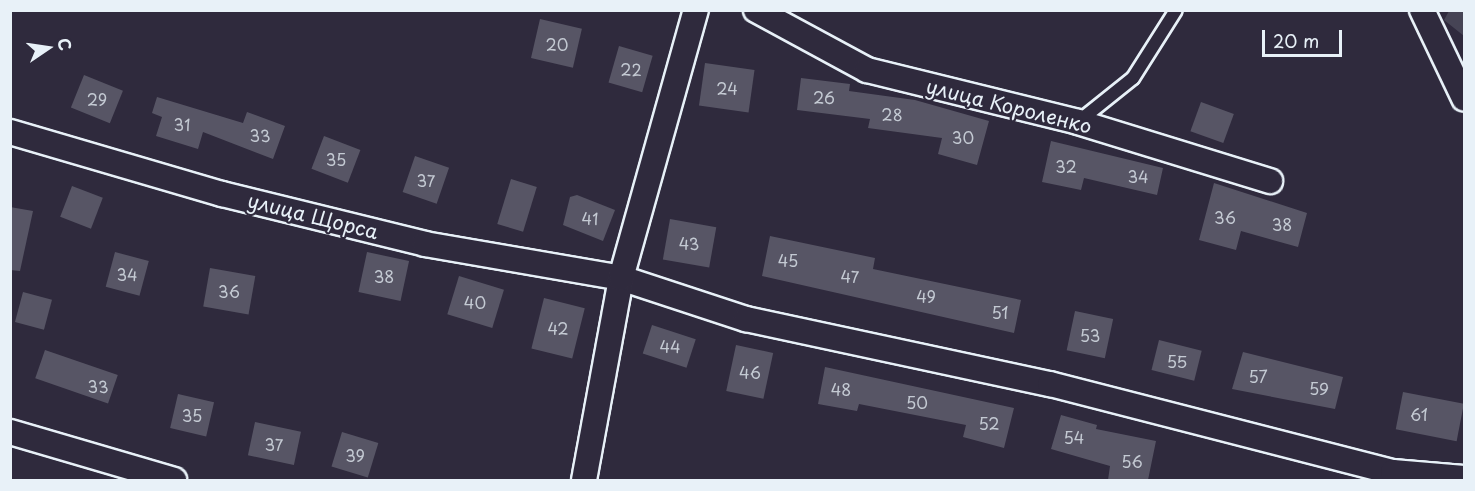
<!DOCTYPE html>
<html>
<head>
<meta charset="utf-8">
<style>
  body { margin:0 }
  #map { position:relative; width:1475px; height:491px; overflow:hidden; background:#2f2a3d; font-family:"Playpen Sans",sans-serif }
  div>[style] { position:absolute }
  .green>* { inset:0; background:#464455 }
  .building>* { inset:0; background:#575565; transform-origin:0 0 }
  .roads { filter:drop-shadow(2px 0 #e8f1f8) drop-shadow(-2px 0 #e8f1f8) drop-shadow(0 2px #e8f1f8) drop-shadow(0 -2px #e8f1f8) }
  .service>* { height:12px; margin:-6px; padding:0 6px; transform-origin:6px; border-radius:6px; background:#2f2a3d }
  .minor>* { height:24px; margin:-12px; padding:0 12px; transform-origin:12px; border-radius:12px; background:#2f2a3d }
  span { translate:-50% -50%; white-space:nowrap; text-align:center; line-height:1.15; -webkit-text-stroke:4.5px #2f2a3d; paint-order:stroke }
  .number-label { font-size:16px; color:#c4cad3 }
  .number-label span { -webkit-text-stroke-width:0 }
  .street-label { font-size:20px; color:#e8f1f8 }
  .frame { position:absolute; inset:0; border:12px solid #e8f1f8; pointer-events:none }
  .north { position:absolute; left:18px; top:18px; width:60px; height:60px; -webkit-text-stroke:4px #2f2a3d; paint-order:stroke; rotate:77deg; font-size:16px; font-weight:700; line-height:24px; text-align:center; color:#e8f1f8 }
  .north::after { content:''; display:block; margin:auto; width:21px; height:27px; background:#e8f1f8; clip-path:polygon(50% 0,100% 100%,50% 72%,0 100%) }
  .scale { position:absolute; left:1262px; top:30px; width:80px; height:27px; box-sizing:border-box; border:3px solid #e8f1f8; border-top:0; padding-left:8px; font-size:18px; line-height:21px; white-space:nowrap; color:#e8f1f8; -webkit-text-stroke:4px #2f2a3d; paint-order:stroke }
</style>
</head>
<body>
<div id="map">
  <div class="green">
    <div style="clip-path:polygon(1449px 11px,1464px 11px,1464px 36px,1444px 20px)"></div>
  </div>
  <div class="building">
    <div style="left:540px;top:19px;width:43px;height:40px;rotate:13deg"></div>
    <div style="left:619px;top:46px;width:35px;height:38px;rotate:16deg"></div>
    <div style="left:705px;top:63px;width:50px;height:43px;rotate:8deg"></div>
    <div style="left:84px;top:75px;width:42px;height:35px;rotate:22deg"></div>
    <div style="clip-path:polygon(801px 78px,850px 84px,849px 91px,915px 100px,989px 121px,977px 165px,938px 154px,942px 138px,868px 128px,870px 119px,797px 110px)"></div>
    <div style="clip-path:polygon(157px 97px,243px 123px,247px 112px,285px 126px,273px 159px,203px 132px,198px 149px,156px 136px,162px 117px,152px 113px)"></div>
    <div style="left:1201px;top:102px;width:35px;height:31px;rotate:20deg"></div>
    <div style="left:324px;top:136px;width:39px;height:35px;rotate:21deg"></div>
    <div style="clip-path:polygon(1051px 141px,1163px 168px,1157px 195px,1084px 178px,1081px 190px,1042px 182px)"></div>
    <div style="left:415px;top:156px;width:36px;height:38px;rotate:19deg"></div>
    <div style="left:511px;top:179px;width:27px;height:47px;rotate:17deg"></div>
    <div style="clip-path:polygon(1214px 183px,1307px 213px,1298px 247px,1241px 231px,1236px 250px,1199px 240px)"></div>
    <div style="left:72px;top:186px;width:33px;height:33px;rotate:21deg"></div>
    <div style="clip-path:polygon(577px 195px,615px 210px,603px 241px,563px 225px,570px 197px)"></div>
    <div style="clip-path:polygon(10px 207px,33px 211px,20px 271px,10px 270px)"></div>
    <div style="left:670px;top:219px;width:47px;height:41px;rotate:10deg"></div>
    <div style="clip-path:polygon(770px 236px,875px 258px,873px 269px,1021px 300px,1014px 333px,762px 276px)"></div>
    <div style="left:115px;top:252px;width:35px;height:36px;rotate:15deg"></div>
    <div style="left:367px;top:252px;width:43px;height:41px;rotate:12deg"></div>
    <div style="left:210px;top:268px;width:46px;height:39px;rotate:10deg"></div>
    <div style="left:459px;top:276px;width:47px;height:40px;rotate:17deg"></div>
    <div style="left:23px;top:292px;width:30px;height:31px;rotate:15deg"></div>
    <div style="left:544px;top:298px;width:42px;height:52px;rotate:14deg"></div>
    <div style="left:1075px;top:311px;width:39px;height:40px;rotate:12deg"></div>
    <div style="left:652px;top:325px;width:46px;height:30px;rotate:18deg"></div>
    <div style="left:1159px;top:340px;width:44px;height:31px;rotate:14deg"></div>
    <div style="left:736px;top:345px;width:38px;height:47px;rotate:12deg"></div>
    <div style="left:45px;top:350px;width:77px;height:30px;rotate:19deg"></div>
    <div style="clip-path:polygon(1243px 352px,1343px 377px,1335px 409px,1232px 389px)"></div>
    <div style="clip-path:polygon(825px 367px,1014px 408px,1004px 448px,963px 437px,966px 425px,859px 404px,857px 411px,818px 404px)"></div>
    <div style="left:1403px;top:392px;width:62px;height:38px;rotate:11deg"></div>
    <div style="left:178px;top:394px;width:37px;height:35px;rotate:13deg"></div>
    <div style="clip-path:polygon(1061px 415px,1097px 425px,1096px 429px,1156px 441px,1148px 480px,1108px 480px,1110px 466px,1051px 449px)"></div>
    <div style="left:255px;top:422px;width:47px;height:34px;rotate:12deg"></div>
    <div style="left:342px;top:432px;width:38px;height:36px;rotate:17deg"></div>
  </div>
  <div class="roads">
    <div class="service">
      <div style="left:1078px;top:122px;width:70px;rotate:-38.7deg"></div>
      <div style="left:1133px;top:78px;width:80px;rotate:-57.7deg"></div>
    </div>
    <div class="minor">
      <div style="left:756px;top:10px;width:126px;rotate:28.4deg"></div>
      <div style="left:867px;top:70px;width:217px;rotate:13.8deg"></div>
      <div style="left:1078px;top:122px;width:201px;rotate:17.1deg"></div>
      <div style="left:1422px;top:10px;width:98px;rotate:64.5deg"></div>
      <div style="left:10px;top:132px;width:221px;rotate:16.3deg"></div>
      <div style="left:222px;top:194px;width:209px;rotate:13.8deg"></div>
      <div style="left:425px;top:244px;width:199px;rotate:9.8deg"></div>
      <div style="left:621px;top:278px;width:132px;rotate:18.2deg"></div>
      <div style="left:746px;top:319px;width:311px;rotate:12.1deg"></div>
      <div style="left:1050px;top:384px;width:354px;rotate:14.4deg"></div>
      <div style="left:1393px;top:472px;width:71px;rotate:4.8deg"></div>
      <div style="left:10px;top:432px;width:171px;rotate:16.3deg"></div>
      <div style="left:584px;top:480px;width:205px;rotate:-79.6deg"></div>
      <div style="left:621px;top:278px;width:278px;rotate:-74.4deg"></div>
    </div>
  </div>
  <div class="number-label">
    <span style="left:557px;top:44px">20</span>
    <span style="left:631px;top:69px">22</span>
    <span style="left:727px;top:88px">24</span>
    <span style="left:824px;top:97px">26</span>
    <span style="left:97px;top:99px">29</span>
    <span style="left:892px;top:114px">28</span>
    <span style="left:182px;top:124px">31</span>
    <span style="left:260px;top:135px">33</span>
    <span style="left:963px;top:137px">30</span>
    <span style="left:336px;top:159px">35</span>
    <span style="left:1066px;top:166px">32</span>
    <span style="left:1138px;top:176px">34</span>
    <span style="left:426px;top:180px">37</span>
    <span style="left:1225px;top:217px">36</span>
    <span style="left:590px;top:218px">41</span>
    <span style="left:1282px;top:224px">38</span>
    <span style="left:689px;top:243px">43</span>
    <span style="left:788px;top:260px">45</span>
    <span style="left:127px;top:274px">34</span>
    <span style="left:384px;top:276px">38</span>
    <span style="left:850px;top:276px">47</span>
    <span style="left:229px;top:291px">36</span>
    <span style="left:926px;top:296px">49</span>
    <span style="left:475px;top:302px">40</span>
    <span style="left:1000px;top:312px">51</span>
    <span style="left:558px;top:328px">42</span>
    <span style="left:1090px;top:335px">53</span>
    <span style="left:670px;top:346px">44</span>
    <span style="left:1177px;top:361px">55</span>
    <span style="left:750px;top:372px">46</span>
    <span style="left:1258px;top:376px">57</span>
    <span style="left:98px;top:386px">33</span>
    <span style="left:1319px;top:388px">59</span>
    <span style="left:841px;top:389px">48</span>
    <span style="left:917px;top:402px">50</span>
    <span style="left:1419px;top:414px">61</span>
    <span style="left:192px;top:415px">35</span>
    <span style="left:989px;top:423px">52</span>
    <span style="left:1074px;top:437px">54</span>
    <span style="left:274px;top:444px">37</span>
    <span style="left:355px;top:455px">39</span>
    <span style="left:1132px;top:461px">56</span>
  </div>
  <div class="street-label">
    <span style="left:1009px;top:106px;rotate:14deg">улица Короленко</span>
    <span style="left:313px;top:216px;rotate:14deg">улица Щорса</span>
  </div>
  <div class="frame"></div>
  <div class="north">С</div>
  <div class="scale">20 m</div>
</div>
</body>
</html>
